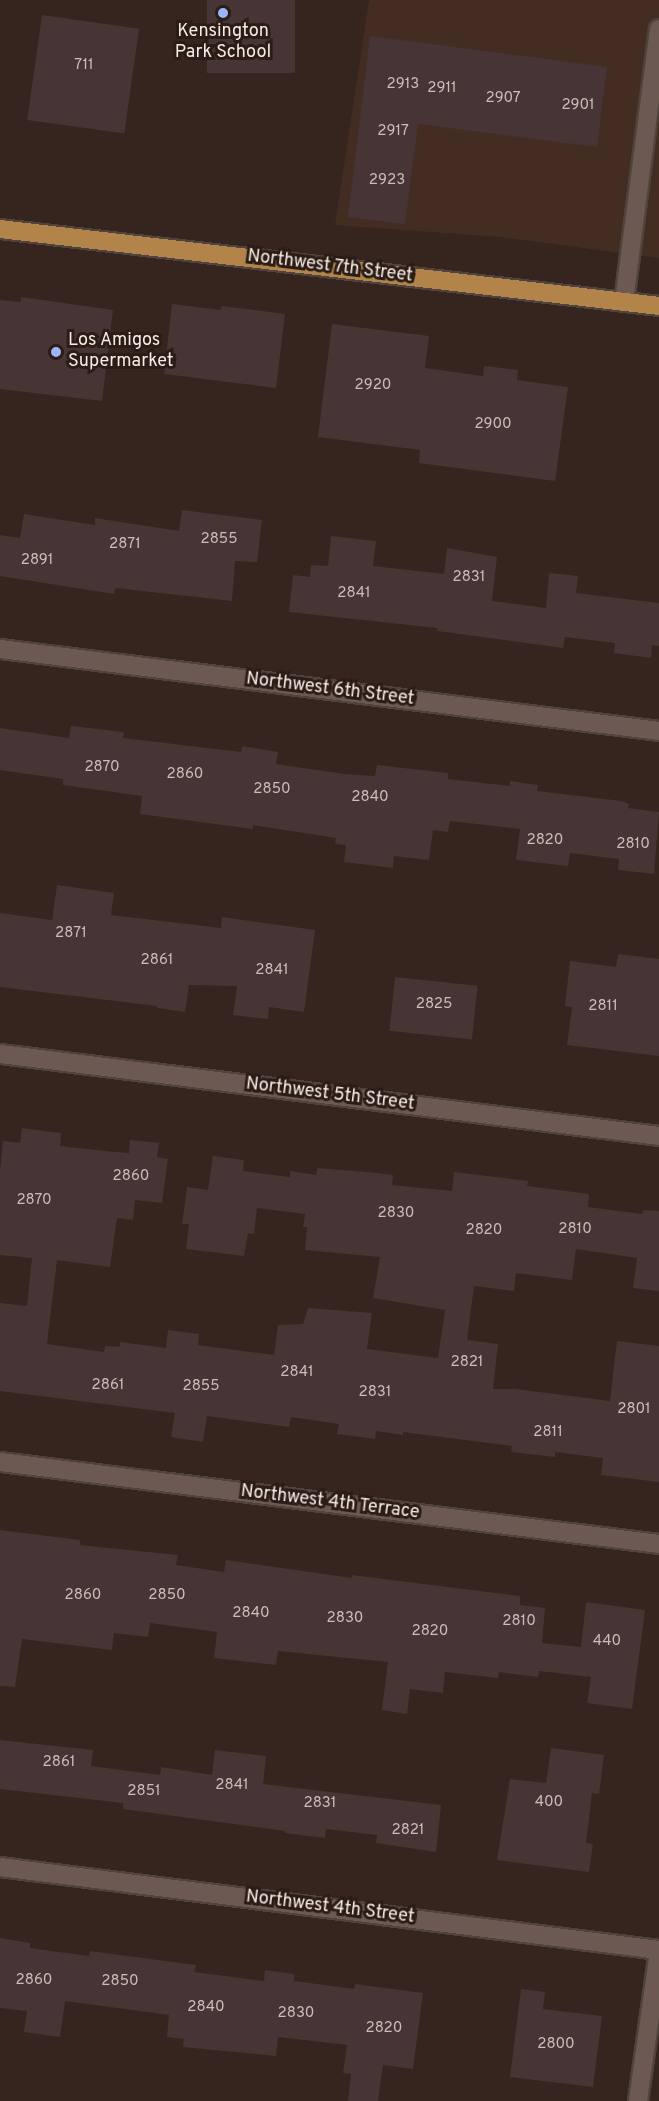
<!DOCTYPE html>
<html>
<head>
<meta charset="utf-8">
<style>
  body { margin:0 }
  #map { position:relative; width:659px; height:2101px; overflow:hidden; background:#35251e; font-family:Overpass,sans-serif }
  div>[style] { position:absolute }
  .built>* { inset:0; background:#432d23 }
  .building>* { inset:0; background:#473435; transform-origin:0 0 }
  .roads { filter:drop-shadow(2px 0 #50433d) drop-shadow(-2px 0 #50433d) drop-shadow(0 2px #50433d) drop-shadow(0 -2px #50433d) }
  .minor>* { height:18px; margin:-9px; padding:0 9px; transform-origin:9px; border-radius:9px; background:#6c5a52 }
  .major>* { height:18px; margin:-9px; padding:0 9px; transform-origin:9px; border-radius:9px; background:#b38449 }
  .dots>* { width:16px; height:16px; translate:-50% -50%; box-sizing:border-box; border:3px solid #2b1c15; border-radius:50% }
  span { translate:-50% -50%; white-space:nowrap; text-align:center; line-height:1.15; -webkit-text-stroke:6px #2b1c15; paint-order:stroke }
  .number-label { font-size:15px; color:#cabdba }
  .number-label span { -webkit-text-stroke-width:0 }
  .poi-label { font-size:18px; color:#f6ebe6 }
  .left { translate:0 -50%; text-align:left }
  .street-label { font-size:18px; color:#f6ebe6 }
</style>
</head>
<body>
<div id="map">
  <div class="built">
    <div style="clip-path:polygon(369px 0,659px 0,659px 258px,500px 237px,335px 225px)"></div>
  </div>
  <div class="building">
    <div style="left:207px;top:0;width:88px;height:73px"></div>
    <div style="left:42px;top:15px;width:98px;height:106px;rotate:8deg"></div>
    <div style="clip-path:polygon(370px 36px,607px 67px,597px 147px,418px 124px,405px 224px,348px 217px)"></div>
    <div style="clip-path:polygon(21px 297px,113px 310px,102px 401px,0 389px,0 300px,21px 302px)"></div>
    <div style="clip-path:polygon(172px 304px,221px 310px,222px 306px,285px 314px,276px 388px,164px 374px)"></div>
    <div style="clip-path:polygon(332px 324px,429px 336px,425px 368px,483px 376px,484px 366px,518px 370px,517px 380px,568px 387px,555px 481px,419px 463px,420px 450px,318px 437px)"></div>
    <div style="clip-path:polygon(182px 510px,262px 520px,257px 562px,235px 561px,232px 601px,115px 588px,114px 594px,0 576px,0 535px,20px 538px,24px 514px,95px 525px,95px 518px,179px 531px)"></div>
    <div style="clip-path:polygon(331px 536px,376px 541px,373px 566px,444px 574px,447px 548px,497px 557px,492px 601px,546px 608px,549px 573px,578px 576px,576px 593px,659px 603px,659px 646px,652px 645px,651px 658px,614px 653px,615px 643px,565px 637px,563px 648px,437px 631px,437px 628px,289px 612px,293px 575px,310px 577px,311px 565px,328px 566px)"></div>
    <div style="clip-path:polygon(71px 726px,124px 732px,123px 738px,241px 752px,242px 746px,278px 752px,276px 764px,344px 774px,375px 776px,377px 765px,448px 773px,448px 779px,510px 786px,510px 781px,538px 785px,537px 791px,621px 801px,629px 804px,628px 808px,659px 812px,654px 874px,618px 870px,619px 859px,570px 853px,568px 866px,516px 860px,520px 829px,450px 821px,448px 832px,433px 830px,429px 860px,394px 856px,393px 868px,344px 862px,346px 845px,335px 844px,336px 838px,253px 825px,253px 829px,140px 814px,142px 796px,63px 785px,63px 779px,0 770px,0 728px,69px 738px)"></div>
    <div style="clip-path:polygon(57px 885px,114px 893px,111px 915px,221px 928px,222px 917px,315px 930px,304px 1012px,269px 1007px,268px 1019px,233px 1015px,237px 986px,189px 985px,185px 1012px,157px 1008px,157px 1006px,0 987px,0 913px,52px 920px)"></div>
    <div style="clip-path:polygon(618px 954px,659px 959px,659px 1056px,567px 1045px,572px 1007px,565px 1006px,570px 961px,616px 967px)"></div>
    <div style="left:395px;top:977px;width:83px;height:54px;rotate:6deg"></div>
    <div style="clip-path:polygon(22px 1128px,61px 1133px,60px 1146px,115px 1152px,129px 1153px,130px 1140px,159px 1143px,157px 1157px,168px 1159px,162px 1203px,135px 1200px,133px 1220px,117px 1218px,110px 1267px,57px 1260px,47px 1344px,104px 1352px,105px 1346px,120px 1347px,120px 1342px,166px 1348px,168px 1330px,199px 1334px,198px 1345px,274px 1355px,278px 1325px,303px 1324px,308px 1308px,372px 1313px,367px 1349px,438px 1358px,445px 1310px,373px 1298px,380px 1257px,305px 1250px,307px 1227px,303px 1227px,305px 1214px,257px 1208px,254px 1234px,248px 1233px,244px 1256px,186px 1249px,189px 1224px,182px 1224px,187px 1187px,208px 1190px,213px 1156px,244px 1160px,243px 1171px,290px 1177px,290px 1171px,316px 1175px,317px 1168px,368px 1172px,393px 1175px,392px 1185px,452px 1191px,454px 1172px,528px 1181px,527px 1186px,589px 1194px,588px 1207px,642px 1214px,643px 1210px,659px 1211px,659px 1291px,633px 1288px,637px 1258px,576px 1249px,572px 1280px,516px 1273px,514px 1291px,474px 1286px,467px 1340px,498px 1344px,493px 1389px,516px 1389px,610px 1401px,617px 1341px,659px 1346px,659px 1482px,601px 1475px,603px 1458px,555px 1452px,555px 1457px,511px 1452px,512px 1446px,403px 1432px,403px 1435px,376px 1431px,375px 1439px,337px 1434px,339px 1424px,291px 1417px,289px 1427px,207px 1416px,203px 1442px,171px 1437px,175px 1413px,0 1391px,0 1303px,27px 1306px,32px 1258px,0 1255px,0 1171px,3px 1141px,20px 1143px)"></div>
    <div style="clip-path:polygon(0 1530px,80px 1540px,80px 1545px,178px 1555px,176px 1565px,224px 1572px,226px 1560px,352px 1578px,352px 1575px,520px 1596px,520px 1605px,545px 1608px,542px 1643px,581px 1647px,586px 1602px,645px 1610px,632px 1709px,587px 1703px,591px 1677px,539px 1671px,538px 1677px,499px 1672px,498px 1678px,445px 1672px,443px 1693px,410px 1689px,407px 1714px,382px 1710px,388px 1662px,278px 1651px,276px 1665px,214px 1658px,217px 1632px,150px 1623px,148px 1637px,114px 1633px,112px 1650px,22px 1639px,15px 1687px,0 1686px)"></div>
    <div style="clip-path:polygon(0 1740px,93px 1750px,91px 1766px,160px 1775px,161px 1767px,212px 1775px,215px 1750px,266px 1756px,263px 1784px,441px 1805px,436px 1852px,376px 1843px,377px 1835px,326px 1829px,325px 1838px,285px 1833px,285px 1831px,123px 1809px,123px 1803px,0 1789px)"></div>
    <div style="clip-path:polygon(551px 1748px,604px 1755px,599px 1794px,592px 1793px,586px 1843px,593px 1844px,589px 1872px,497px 1860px,510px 1779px,546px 1783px)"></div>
    <div style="clip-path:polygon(0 1938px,30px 1943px,30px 1948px,89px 1956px,90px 1951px,196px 1965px,194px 1972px,264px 1981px,265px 1970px,294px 1974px,294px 1981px,354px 1989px,355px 1984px,423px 1993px,413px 2069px,383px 2065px,378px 2101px,348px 2101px,351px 2074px,343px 2073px,347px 2045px,278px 2037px,276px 2056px,183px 2047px,184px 2039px,167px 2037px,169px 2015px,65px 2001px,60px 2037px,24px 2032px,27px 2011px,0 2008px)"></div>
    <div style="clip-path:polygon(521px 1989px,545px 1992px,543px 2009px,602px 2016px,593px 2087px,510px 2077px)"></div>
  </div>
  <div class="roads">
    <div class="minor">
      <div style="left:624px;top:302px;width:275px;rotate:-82.7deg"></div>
      <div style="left:0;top:649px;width:664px;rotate:7.09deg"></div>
      <div style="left:0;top:1054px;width:664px;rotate:7.09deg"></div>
      <div style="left:0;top:1462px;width:664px;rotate:7.09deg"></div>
      <div style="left:0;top:1867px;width:664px;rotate:7.18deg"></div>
      <div style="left:638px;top:2101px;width:150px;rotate:-82deg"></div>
    </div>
    <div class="major">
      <div style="left:0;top:229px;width:663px;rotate:6.66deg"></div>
    </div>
  </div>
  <div class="dots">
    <div style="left:223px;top:13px;background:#9ab5fd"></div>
    <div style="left:56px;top:352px;background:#9ab5fd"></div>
  </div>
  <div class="number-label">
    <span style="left:84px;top:66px">711</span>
    <span style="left:403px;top:85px">2913</span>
    <span style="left:442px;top:89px">2911</span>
    <span style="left:503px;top:99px">2907</span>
    <span style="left:578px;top:106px">2901</span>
    <span style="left:393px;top:132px">2917</span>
    <span style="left:387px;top:181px">2923</span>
    <span style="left:373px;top:386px">2920</span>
    <span style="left:493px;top:425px">2900</span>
    <span style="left:219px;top:540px">2855</span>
    <span style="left:125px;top:545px">2871</span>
    <span style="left:37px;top:561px">2891</span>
    <span style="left:469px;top:578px">2831</span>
    <span style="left:354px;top:594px">2841</span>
    <span style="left:102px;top:768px">2870</span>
    <span style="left:185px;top:775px">2860</span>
    <span style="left:272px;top:790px">2850</span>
    <span style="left:370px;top:798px">2840</span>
    <span style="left:545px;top:841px">2820</span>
    <span style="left:633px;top:845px">2810</span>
    <span style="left:71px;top:934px">2871</span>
    <span style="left:157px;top:961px">2861</span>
    <span style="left:272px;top:971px">2841</span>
    <span style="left:434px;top:1005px">2825</span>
    <span style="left:603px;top:1007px">2811</span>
    <span style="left:131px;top:1177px">2860</span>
    <span style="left:34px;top:1201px">2870</span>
    <span style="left:396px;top:1214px">2830</span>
    <span style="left:575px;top:1230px">2810</span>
    <span style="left:484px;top:1231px">2820</span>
    <span style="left:467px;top:1363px">2821</span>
    <span style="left:297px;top:1373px">2841</span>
    <span style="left:108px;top:1386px">2861</span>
    <span style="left:201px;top:1387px">2855</span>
    <span style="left:375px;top:1393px">2831</span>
    <span style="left:634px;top:1410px">2801</span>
    <span style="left:548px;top:1433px">2811</span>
    <span style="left:83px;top:1596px">2860</span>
    <span style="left:167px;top:1596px">2850</span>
    <span style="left:251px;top:1614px">2840</span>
    <span style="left:345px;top:1619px">2830</span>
    <span style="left:519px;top:1622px">2810</span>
    <span style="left:430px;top:1632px">2820</span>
    <span style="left:607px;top:1642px">440</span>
    <span style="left:59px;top:1763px">2861</span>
    <span style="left:232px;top:1786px">2841</span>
    <span style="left:144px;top:1792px">2851</span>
    <span style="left:549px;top:1803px">400</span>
    <span style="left:320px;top:1804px">2831</span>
    <span style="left:408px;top:1831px">2821</span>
    <span style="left:34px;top:1981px">2860</span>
    <span style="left:120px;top:1982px">2850</span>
    <span style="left:206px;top:2008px">2840</span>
    <span style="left:296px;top:2014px">2830</span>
    <span style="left:384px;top:2029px">2820</span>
    <span style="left:556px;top:2045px">2800</span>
  </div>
  <div class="poi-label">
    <span style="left:223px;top:43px">Kensington<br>Park School</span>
    <span class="left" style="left:68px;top:352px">Los Amigos<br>Supermarket</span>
  </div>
  <div class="street-label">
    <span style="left:330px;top:267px;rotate:7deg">Northwest 7th Street</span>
    <span style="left:330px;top:690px;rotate:7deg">Northwest 6th Street</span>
    <span style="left:330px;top:1095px;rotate:7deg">Northwest 5th Street</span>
    <span style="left:330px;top:1503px;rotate:7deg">Northwest 4th Terrace</span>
    <span style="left:330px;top:1908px;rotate:7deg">Northwest 4th Street</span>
  </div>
</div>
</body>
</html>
